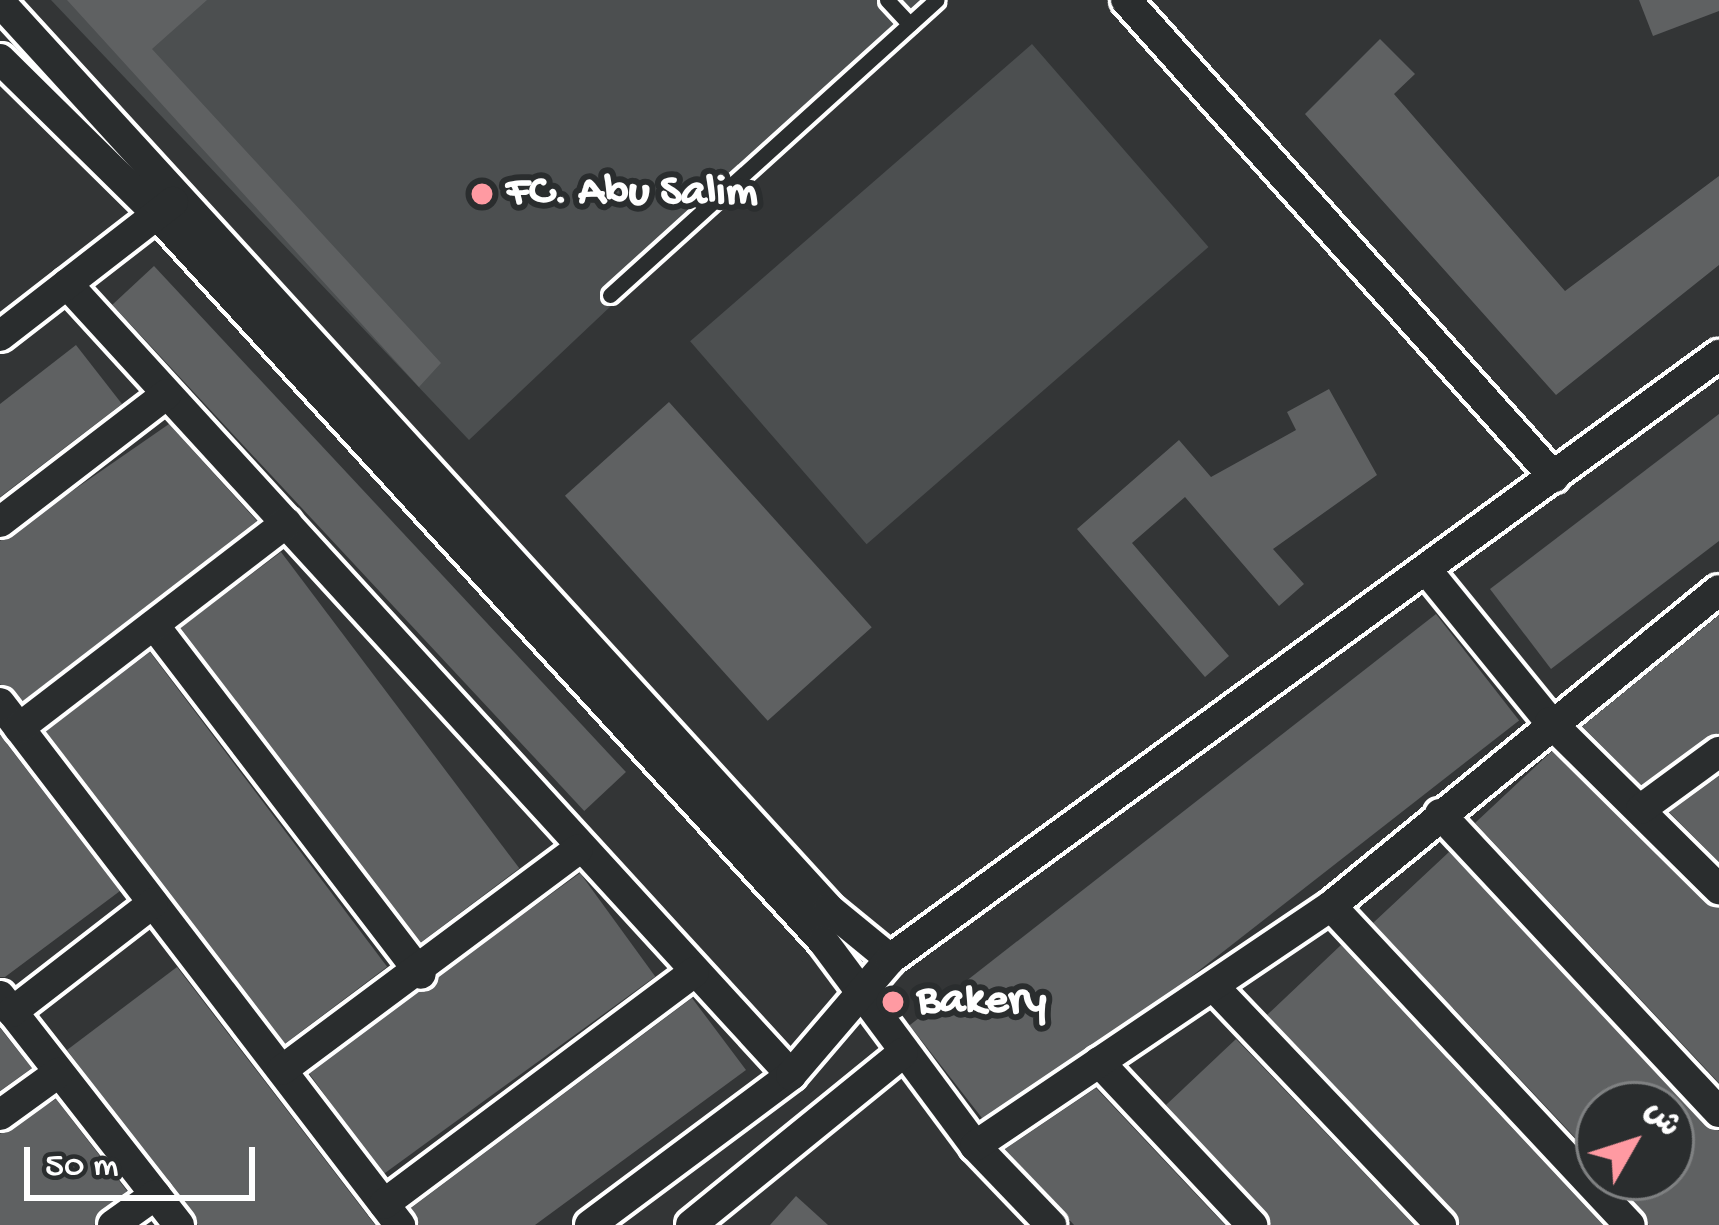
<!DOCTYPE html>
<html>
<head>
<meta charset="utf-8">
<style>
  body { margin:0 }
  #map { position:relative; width:1719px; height:1225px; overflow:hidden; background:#333536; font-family:"Gochi Hand","Playpen Sans Arabic",sans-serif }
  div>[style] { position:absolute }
  .green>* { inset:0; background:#4c4f50; transform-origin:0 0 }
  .building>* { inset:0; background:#5f6162; transform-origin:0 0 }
  .roads { filter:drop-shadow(3px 0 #fff) drop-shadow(-3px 0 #fff) drop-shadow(0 3px #fff) drop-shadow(0 -3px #fff) }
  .lane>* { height:15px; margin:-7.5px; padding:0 7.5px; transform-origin:7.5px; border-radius:7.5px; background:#2a2d2e }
  .street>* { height:30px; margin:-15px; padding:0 15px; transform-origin:15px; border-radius:15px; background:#2a2d2e }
  .dots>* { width:33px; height:33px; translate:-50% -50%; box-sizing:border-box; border:6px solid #2a2d2e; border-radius:50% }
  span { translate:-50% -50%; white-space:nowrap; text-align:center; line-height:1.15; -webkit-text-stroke:12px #2a2d2e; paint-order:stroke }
  .poi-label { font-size:45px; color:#fff; font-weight:700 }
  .left { translate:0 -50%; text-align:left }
  .north { position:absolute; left:1575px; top:1081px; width:120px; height:120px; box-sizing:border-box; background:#2a2d2e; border:3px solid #7f8182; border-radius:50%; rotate:51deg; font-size:33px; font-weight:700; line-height:48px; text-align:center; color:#fff }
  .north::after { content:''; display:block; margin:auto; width:42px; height:54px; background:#ff9aa2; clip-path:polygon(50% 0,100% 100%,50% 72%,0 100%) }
  .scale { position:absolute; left:24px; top:1147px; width:231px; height:54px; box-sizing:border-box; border:6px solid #fff; border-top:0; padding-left:15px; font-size:36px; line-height:42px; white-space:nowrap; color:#fff; -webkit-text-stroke:9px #2a2d2e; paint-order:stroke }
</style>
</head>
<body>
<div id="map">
  <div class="green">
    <div style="clip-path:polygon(51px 0,935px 0,469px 440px)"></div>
    <div style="left:1032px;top:44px;width:269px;height:453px;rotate:49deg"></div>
  </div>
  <div class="building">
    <div style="clip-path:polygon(67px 0,207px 0,152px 49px,441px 363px,419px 387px)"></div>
    <div style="clip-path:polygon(1639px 0,1719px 0,1719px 11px,1653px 36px)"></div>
    <div style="clip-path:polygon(1380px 39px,1415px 74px,1394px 94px,1565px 291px,1719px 176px,1719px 265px,1556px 395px,1305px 114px)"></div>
    <div style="left:154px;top:266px;width:692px;height:57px;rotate:47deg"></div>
    <div style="clip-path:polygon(76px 345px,122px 404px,0 497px,0 404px)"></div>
    <div style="clip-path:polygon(1329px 389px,1377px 475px,1273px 549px,1304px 584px,1279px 606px,1185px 497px,1132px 543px,1229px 656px,1205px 677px,1077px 529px,1179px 440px,1211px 477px,1296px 430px,1287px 412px)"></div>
    <div style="left:669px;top:402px;width:303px;height:140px;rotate:48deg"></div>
    <div style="clip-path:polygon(1719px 414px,1719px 541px,1551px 669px,1490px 589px)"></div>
    <div style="clip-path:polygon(169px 424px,257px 521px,23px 701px,0 684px,0 541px)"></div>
    <div style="left:281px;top:552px;width:396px;height:126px;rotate:53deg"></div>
    <div style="left:1436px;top:614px;width:135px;height:668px;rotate:52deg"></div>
    <div style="clip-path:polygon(1719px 615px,1719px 733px,1641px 785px,1582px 726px)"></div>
    <div style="left:150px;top:652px;width:394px;height:131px;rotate:53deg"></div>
    <div style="clip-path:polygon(0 735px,120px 891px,5px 977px,0 977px)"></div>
    <div style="clip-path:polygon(1552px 751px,1719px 908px,1719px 1083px,1475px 823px)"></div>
    <div style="clip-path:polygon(1719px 776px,1719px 862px,1669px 812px)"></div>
    <div style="clip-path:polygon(1449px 852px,1719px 1131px,1719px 1225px,1649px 1225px,1612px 1177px,1671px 1177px,1671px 1105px,1599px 1105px,1599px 1163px,1373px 923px)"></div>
    <div style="left:580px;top:873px;width:128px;height:337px;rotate:54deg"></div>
    <div style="clip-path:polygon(1341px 945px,1603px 1225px,1460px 1225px,1267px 1015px)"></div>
    <div style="clip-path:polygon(177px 967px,375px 1225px,198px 1225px,67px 1050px)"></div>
    <div style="clip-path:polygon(692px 998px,746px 1070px,535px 1225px,419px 1225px,411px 1208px)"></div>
    <div style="clip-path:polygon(0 1028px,32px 1068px,0 1091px)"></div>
    <div style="clip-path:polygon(1236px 1039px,1414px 1225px,1271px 1225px,1166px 1105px)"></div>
    <div style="clip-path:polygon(1096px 1088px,1225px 1225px,1074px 1225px,1005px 1149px)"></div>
    <div style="clip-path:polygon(56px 1099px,127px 1191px,94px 1225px,0 1225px,0 1134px)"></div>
    <div style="clip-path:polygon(796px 1196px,828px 1225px,770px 1225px)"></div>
  </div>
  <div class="roads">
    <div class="lane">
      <div style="left:887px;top:0;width:33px;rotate:47deg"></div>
      <div style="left:610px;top:295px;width:440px;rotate:-42.1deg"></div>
    </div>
    <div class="street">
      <div style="left:1126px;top:0;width:641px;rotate:48.1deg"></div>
      <div style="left:0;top:2px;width:1229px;rotate:47.57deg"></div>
      <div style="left:829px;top:909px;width:79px;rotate:39.3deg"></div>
      <div style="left:0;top:59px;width:221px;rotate:44.6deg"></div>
      <div style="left:157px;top:214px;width:986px;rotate:47.51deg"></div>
      <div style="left:823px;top:941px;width:255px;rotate:53.4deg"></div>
      <div style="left:975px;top:1146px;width:110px;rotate:46.1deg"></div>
      <div style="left:67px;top:284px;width:1072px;rotate:47.53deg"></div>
      <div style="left:0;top:336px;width:219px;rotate:-37.8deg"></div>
      <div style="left:0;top:522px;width:210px;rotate:-37.5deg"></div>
      <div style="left:1429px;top:573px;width:192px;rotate:50.9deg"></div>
      <div style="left:1550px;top:722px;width:238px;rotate:44.7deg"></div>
      <div style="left:154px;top:625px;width:439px;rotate:52.6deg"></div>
      <div style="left:0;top:703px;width:658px;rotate:52.54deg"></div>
      <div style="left:19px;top:728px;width:337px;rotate:-37.5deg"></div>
      <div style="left:1641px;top:809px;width:97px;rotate:-36.2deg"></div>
      <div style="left:1440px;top:814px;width:408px;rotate:46.9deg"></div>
      <div style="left:1331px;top:906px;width:437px;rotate:46.9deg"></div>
      <div style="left:1217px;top:990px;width:325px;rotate:46.4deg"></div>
      <div style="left:0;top:996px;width:291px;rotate:52deg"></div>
      <div style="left:12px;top:1012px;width:178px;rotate:-37.7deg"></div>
      <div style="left:1099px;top:1062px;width:224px;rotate:46.8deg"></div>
      <div style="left:282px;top:1070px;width:369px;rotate:-36.7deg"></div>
      <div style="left:0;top:1115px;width:72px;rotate:-35.9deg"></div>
      <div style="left:975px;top:1146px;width:429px;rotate:-34deg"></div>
      <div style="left:1331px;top:906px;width:500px;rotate:-39.16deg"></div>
      <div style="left:384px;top:1204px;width:387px;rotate:-36.8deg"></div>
      <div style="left:113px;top:1225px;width:52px;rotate:-35.5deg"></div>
      <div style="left:590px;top:1225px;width:251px;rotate:-36.7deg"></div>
      <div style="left:791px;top:1075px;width:153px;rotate:-49.5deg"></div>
      <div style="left:890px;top:959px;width:1026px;rotate:-36.08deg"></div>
      <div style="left:691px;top:1225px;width:273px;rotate:-39.1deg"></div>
    </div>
  </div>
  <div class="dots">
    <div style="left:482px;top:194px;background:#ff9aa2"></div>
    <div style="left:893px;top:1002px;background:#ff9aa2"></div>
  </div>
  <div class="poi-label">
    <span class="left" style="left:506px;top:194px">FC. Abu Salim</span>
    <span class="left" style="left:917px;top:1002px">Bakery</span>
  </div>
  <div class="north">ش</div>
  <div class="scale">50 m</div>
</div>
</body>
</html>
